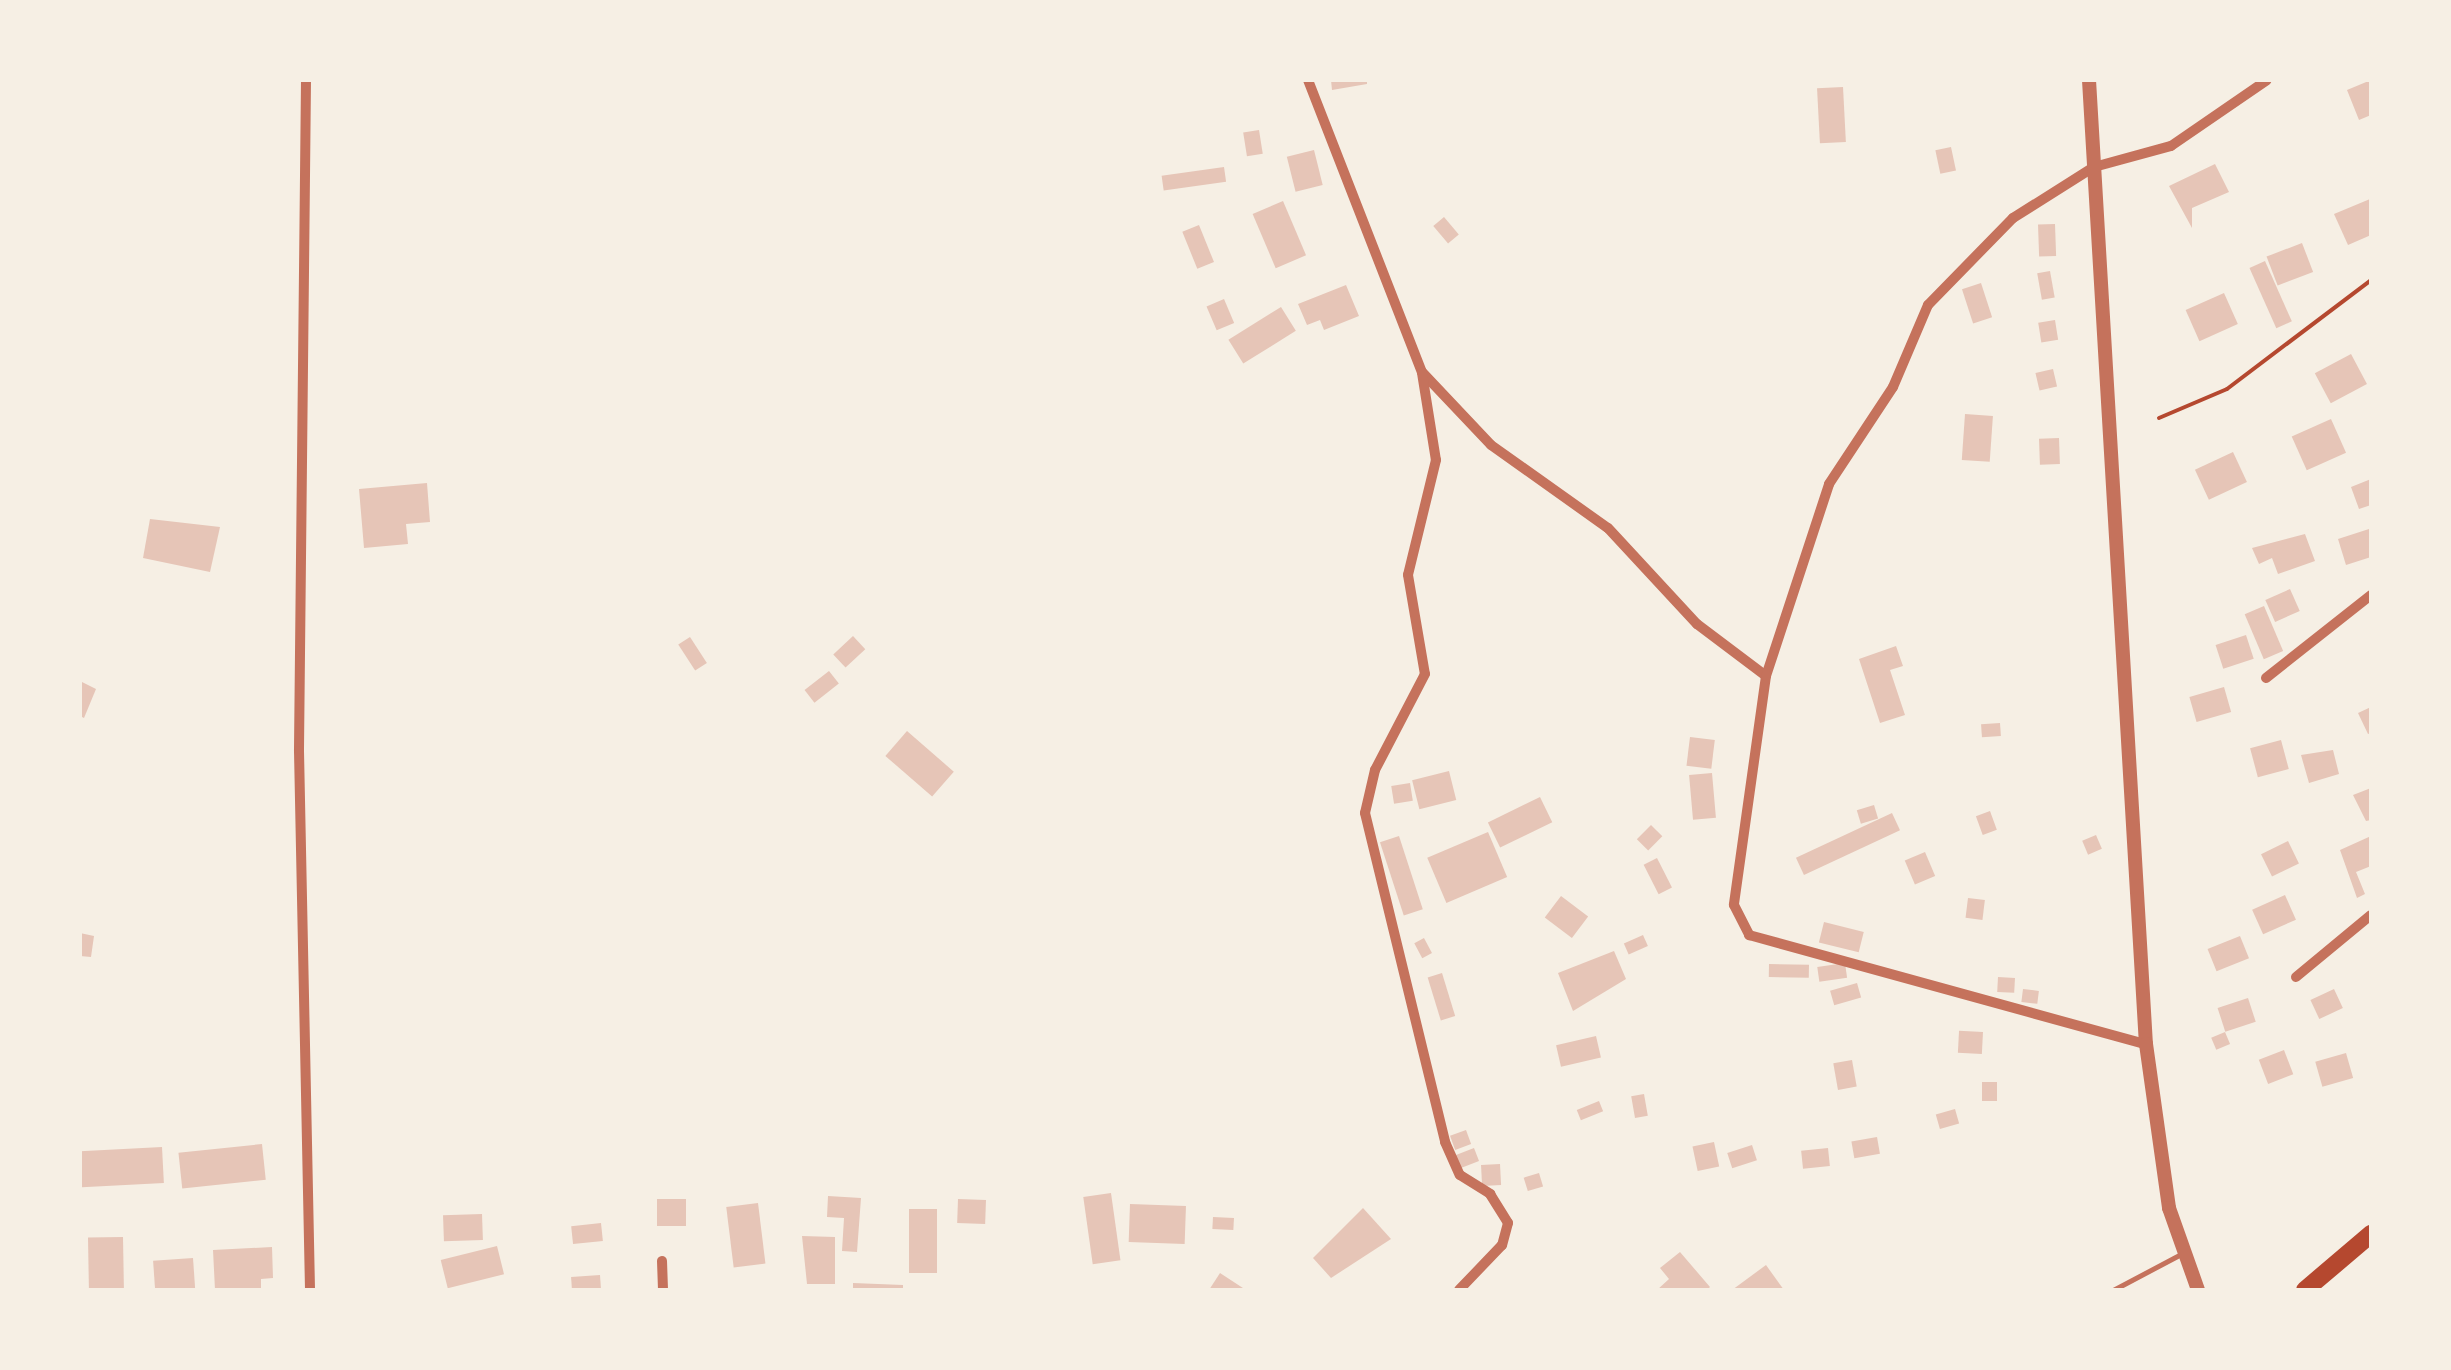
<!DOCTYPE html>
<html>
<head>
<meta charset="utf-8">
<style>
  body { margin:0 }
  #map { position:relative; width:2451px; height:1370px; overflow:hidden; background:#f6efe4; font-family:"Roboto Condensed",sans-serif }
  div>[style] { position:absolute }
  .building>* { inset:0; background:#e6c5b7; transform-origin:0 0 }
  .path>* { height:4px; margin:-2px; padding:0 2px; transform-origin:2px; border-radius:2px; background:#b5482f }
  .service>* { height:5px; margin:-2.5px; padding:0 2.5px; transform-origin:2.5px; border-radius:2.5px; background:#c5725c }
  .minor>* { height:10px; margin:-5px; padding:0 5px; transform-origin:5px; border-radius:5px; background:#c5725c }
  .tertiary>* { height:14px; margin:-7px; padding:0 7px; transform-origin:7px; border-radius:7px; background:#c5725c }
  .primary>* { height:18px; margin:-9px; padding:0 9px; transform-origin:9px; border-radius:9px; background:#b5482f }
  span { translate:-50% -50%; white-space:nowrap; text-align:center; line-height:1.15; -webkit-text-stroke:10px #f6efe4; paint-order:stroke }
  .frame { position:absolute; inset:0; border:82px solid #f6efe4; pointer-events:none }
</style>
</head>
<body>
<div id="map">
  <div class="building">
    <div style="clip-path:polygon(1331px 80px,1367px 80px,1367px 84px,1332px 90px)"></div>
    <div style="clip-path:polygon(2371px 80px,2371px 115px,2359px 120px,2347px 90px)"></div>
    <div style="left:1843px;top:87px;width:55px;height:26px;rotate:87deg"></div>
    <div style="left:1259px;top:130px;width:24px;height:16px;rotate:81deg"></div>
    <div style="left:1951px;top:147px;width:24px;height:16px;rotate:78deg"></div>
    <div style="left:1314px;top:150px;width:36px;height:28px;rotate:76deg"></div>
    <div style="clip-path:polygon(2215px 164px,2229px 192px,2192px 208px,2192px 228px,2169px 186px)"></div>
    <div style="left:1224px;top:167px;width:15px;height:63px;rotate:82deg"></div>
    <div style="clip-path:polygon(2370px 199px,2371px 235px,2348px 245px,2334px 214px)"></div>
    <div style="left:1283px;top:201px;width:59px;height:33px;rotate:67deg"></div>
    <div style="left:1444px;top:217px;width:23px;height:14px;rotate:50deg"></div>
    <div style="left:2055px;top:224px;width:32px;height:17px;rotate:88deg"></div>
    <div style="left:1199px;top:225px;width:40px;height:18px;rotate:68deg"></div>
    <div style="left:2302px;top:243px;width:31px;height:38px;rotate:69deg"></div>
    <div style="left:2265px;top:261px;width:66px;height:17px;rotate:66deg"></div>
    <div style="left:2050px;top:271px;width:27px;height:13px;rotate:80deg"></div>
    <div style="left:1981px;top:283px;width:36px;height:20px;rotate:72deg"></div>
    <div style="clip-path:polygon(1346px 285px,1359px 316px,1324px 330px,1320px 320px,1307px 325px,1298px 304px)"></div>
    <div style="left:2224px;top:293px;width:34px;height:42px;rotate:66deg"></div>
    <div style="left:1224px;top:299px;width:26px;height:19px;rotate:67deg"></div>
    <div style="left:1281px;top:307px;width:28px;height:62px;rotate:58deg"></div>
    <div style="left:2055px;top:320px;width:20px;height:17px;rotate:81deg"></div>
    <div style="left:2351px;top:354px;width:34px;height:41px;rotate:62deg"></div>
    <div style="left:2053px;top:369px;width:18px;height:18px;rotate:77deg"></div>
    <div style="left:1965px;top:414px;width:28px;height:46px;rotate:4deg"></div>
    <div style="left:2331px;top:419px;width:37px;height:43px;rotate:66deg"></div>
    <div style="left:2059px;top:438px;width:26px;height:20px;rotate:88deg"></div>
    <div style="left:2233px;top:452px;width:33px;height:42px;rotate:65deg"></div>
    <div style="clip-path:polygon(2371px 479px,2371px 505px,2359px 509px,2351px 487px)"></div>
    <div style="clip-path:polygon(427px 483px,430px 522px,406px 524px,408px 544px,364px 548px,359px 489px)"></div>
    <div style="clip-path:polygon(150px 519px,220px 527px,210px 572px,143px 558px)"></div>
    <div style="clip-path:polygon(2369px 529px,2371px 557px,2346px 565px,2338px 539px)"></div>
    <div style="clip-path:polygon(2305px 534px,2315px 561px,2278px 574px,2272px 558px,2259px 564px,2252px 548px)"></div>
    <div style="left:2290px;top:589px;width:24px;height:27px;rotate:66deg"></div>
    <div style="left:2264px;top:606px;width:49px;height:21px;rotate:67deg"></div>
    <div style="left:2246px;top:635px;width:25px;height:32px;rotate:72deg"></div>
    <div style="left:853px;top:636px;width:18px;height:27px;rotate:47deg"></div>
    <div style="left:690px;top:637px;width:31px;height:14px;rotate:57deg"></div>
    <div style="clip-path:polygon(1896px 646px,1903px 666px,1890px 670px,1905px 715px,1880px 723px,1859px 659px)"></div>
    <div style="left:829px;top:671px;width:16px;height:31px;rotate:52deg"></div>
    <div style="clip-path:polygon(80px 681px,96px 689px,84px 718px,80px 716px)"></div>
    <div style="left:2224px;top:687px;width:26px;height:36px;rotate:74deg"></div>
    <div style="clip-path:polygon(2371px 707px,2371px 733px,2368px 734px,2358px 713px)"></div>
    <div style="left:2000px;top:723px;width:13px;height:19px;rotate:86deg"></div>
    <div style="left:907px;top:731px;width:62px;height:33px;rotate:41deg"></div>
    <div style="left:1690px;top:737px;width:25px;height:29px;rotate:7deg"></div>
    <div style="left:2281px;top:740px;width:30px;height:32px;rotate:75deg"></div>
    <div style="clip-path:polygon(2333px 750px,2339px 774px,2309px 783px,2301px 755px)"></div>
    <div style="left:1449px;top:771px;width:30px;height:38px;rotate:76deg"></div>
    <div style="left:1712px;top:773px;width:45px;height:23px;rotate:85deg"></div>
    <div style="left:1410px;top:783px;width:18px;height:19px;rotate:81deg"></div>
    <div style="clip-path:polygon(2371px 788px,2371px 820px,2366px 821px,2353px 795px)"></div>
    <div style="left:1540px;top:797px;width:28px;height:58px;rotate:64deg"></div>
    <div style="left:1874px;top:805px;width:14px;height:18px;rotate:73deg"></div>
    <div style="left:1990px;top:811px;width:20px;height:15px;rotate:70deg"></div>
    <div style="left:1892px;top:813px;width:19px;height:106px;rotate:65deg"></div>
    <div style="left:1651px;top:825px;width:16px;height:20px;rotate:45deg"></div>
    <div style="left:1488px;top:832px;width:49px;height:66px;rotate:67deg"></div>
    <div style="left:2096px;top:835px;width:15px;height:15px;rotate:67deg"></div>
    <div style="left:1399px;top:836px;width:77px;height:20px;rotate:72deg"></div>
    <div style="clip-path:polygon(2371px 836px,2371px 866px,2356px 872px,2365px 894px,2357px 898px,2340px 850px)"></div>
    <div style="left:2288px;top:841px;width:25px;height:30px;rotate:64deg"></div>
    <div style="left:1925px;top:852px;width:26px;height:22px;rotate:67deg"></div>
    <div style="left:1657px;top:858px;width:33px;height:15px;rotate:63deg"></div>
    <div style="left:2285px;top:895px;width:27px;height:36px;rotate:66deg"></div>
    <div style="left:1561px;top:896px;width:34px;height:27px;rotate:37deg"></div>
    <div style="left:1968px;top:898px;width:17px;height:20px;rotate:7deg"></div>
    <div style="left:1824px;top:922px;width:41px;height:21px;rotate:14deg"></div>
    <div style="clip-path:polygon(80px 933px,94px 936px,91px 957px,80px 956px)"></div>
    <div style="left:1643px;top:935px;width:12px;height:21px;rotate:66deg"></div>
    <div style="left:2240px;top:936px;width:24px;height:35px;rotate:68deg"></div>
    <div style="left:1424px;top:938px;width:17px;height:11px;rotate:62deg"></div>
    <div style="clip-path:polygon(1614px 951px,1626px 979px,1573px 1011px,1558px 973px)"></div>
    <div style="left:1845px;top:963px;width:15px;height:28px;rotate:82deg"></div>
    <div style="left:1769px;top:964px;width:40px;height:13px;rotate:1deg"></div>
    <div style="left:1442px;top:973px;width:45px;height:15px;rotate:73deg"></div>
    <div style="left:1998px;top:977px;width:17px;height:15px;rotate:3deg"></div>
    <div style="left:1857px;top:983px;width:15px;height:28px;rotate:74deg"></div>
    <div style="left:2023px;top:989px;width:16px;height:13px;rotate:7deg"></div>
    <div style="left:2334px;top:989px;width:21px;height:26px;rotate:65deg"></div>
    <div style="left:2248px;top:998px;width:25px;height:32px;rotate:72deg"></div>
    <div style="left:1983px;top:1032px;width:22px;height:24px;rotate:93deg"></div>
    <div style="left:2225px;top:1032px;width:13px;height:15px;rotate:67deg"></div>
    <div style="left:1596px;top:1036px;width:22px;height:41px;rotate:77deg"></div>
    <div style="left:2284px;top:1050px;width:26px;height:27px;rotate:69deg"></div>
    <div style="left:2346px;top:1053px;width:26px;height:32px;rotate:74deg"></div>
    <div style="left:1852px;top:1060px;width:27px;height:19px;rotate:80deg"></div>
    <div style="left:1982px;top:1082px;width:15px;height:19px"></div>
    <div style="left:1644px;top:1094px;width:22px;height:13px;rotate:80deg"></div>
    <div style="left:1599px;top:1101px;width:11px;height:24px;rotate:68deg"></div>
    <div style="left:1955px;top:1109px;width:15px;height:20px;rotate:74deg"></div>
    <div style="left:1466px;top:1130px;width:15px;height:17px;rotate:70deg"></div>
    <div style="left:1877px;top:1137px;width:17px;height:26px;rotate:80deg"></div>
    <div style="left:1714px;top:1142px;width:25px;height:22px;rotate:78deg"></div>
    <div style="left:262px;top:1144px;width:36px;height:84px;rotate:84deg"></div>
    <div style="left:1752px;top:1145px;width:16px;height:26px;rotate:72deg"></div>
    <div style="left:162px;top:1147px;width:36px;height:82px;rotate:87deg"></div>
    <div style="left:1474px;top:1148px;width:14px;height:20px;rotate:69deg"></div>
    <div style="left:1828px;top:1148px;width:18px;height:27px;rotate:84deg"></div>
    <div style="left:1500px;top:1164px;width:21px;height:19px;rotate:87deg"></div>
    <div style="left:1539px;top:1173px;width:14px;height:16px;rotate:73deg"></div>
    <div style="left:1111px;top:1193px;width:68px;height:28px;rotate:82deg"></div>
    <div style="clip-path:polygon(828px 1196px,861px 1198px,857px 1252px,842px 1251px,844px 1218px,827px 1217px)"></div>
    <div style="left:657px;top:1199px;width:29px;height:27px"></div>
    <div style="left:958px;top:1199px;width:28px;height:24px;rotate:2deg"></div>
    <div style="left:758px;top:1203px;width:61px;height:32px;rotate:83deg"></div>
    <div style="left:1130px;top:1204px;width:56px;height:38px;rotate:2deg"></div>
    <div style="clip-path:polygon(1363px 1208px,1391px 1239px,1331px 1278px,1313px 1258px)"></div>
    <div style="left:909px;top:1209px;width:28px;height:64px"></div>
    <div style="left:482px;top:1214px;width:26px;height:39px;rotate:88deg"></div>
    <div style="left:1213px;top:1217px;width:21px;height:12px;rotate:3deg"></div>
    <div style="left:601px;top:1223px;width:18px;height:30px;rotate:84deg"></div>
    <div style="clip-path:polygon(802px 1236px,835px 1237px,835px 1284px,807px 1284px)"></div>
    <div style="left:123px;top:1237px;width:53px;height:35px;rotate:89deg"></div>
    <div style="left:497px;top:1246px;width:29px;height:58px;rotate:76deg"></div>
    <div style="clip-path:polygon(272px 1247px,273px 1278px,261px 1279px,261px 1290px,215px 1290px,213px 1250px)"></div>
    <div style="clip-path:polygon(1680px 1252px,1710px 1287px,1707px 1290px,1657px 1290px,1669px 1279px,1660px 1268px)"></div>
    <div style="left:193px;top:1258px;width:32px;height:40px;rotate:86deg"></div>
    <div style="clip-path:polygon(1766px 1265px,1784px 1290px,1732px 1290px)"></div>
    <div style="clip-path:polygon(1220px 1273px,1246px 1290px,1209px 1290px)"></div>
    <div style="left:600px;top:1275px;width:15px;height:29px;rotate:86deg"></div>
    <div style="clip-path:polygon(853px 1283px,903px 1285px,903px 1290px,853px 1290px)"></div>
  </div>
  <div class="path">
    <div style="left:2159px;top:418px;width:74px;rotate:-23.1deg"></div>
    <div style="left:2227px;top:389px;width:181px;rotate:-37.1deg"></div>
  </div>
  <div class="service">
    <div style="left:2113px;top:1290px;width:77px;rotate:-27.9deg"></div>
  </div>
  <div class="minor">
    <div style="left:306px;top:80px;width:671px;rotate:90.6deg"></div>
    <div style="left:299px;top:751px;width:539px;rotate:88.83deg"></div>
    <div style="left:1308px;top:80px;width:313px;rotate:68.7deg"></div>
    <div style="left:1422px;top:372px;width:100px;rotate:46.6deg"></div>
    <div style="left:1491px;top:445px;width:143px;rotate:35.4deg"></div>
    <div style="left:1608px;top:528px;width:131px;rotate:47.2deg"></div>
    <div style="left:1697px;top:624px;width:86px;rotate:37deg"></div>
    <div style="left:1766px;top:676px;width:231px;rotate:98deg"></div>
    <div style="left:1734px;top:905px;width:34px;rotate:63deg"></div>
    <div style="left:1749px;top:935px;width:412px;rotate:15.4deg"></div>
    <div style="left:1422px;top:373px;width:88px;rotate:80.9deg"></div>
    <div style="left:1436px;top:460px;width:118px;rotate:103.7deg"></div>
    <div style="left:1408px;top:575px;width:100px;rotate:80.3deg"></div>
    <div style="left:1425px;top:674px;width:108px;rotate:117.5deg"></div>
    <div style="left:1375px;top:770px;width:44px;rotate:103.1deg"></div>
    <div style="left:1365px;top:813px;width:339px;rotate:76.3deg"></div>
    <div style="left:1445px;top:1142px;width:36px;rotate:66deg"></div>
    <div style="left:1460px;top:1175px;width:36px;rotate:32deg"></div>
    <div style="left:1490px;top:1194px;width:34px;rotate:58deg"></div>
    <div style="left:1508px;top:1223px;width:23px;rotate:105deg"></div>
    <div style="left:1502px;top:1245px;width:62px;rotate:133.7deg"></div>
    <div style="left:1766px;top:676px;width:202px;rotate:-71.8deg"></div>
    <div style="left:1829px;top:484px;width:116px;rotate:-56.6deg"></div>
    <div style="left:1893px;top:387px;width:89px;rotate:-66.9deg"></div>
    <div style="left:1928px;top:305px;width:122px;rotate:-45.7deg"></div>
    <div style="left:2013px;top:218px;width:96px;rotate:-32.2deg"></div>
    <div style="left:2094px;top:167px;width:80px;rotate:-15.3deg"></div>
    <div style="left:2171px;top:146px;width:116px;rotate:-34.5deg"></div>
    <div style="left:2266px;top:678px;width:134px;rotate:-38.3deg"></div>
    <div style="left:2296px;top:977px;width:97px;rotate:-39.6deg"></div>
    <div style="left:662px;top:1261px;width:29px;rotate:88deg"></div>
  </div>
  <div class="tertiary">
    <div style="left:2089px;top:80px;width:966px;rotate:86.62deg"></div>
    <div style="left:2146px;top:1044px;width:166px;rotate:82deg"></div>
    <div style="left:2169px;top:1208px;width:87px;rotate:70.5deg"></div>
  </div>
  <div class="primary">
    <div style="left:2305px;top:1290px;width:87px;rotate:-40.3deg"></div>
  </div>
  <div class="frame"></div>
</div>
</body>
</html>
